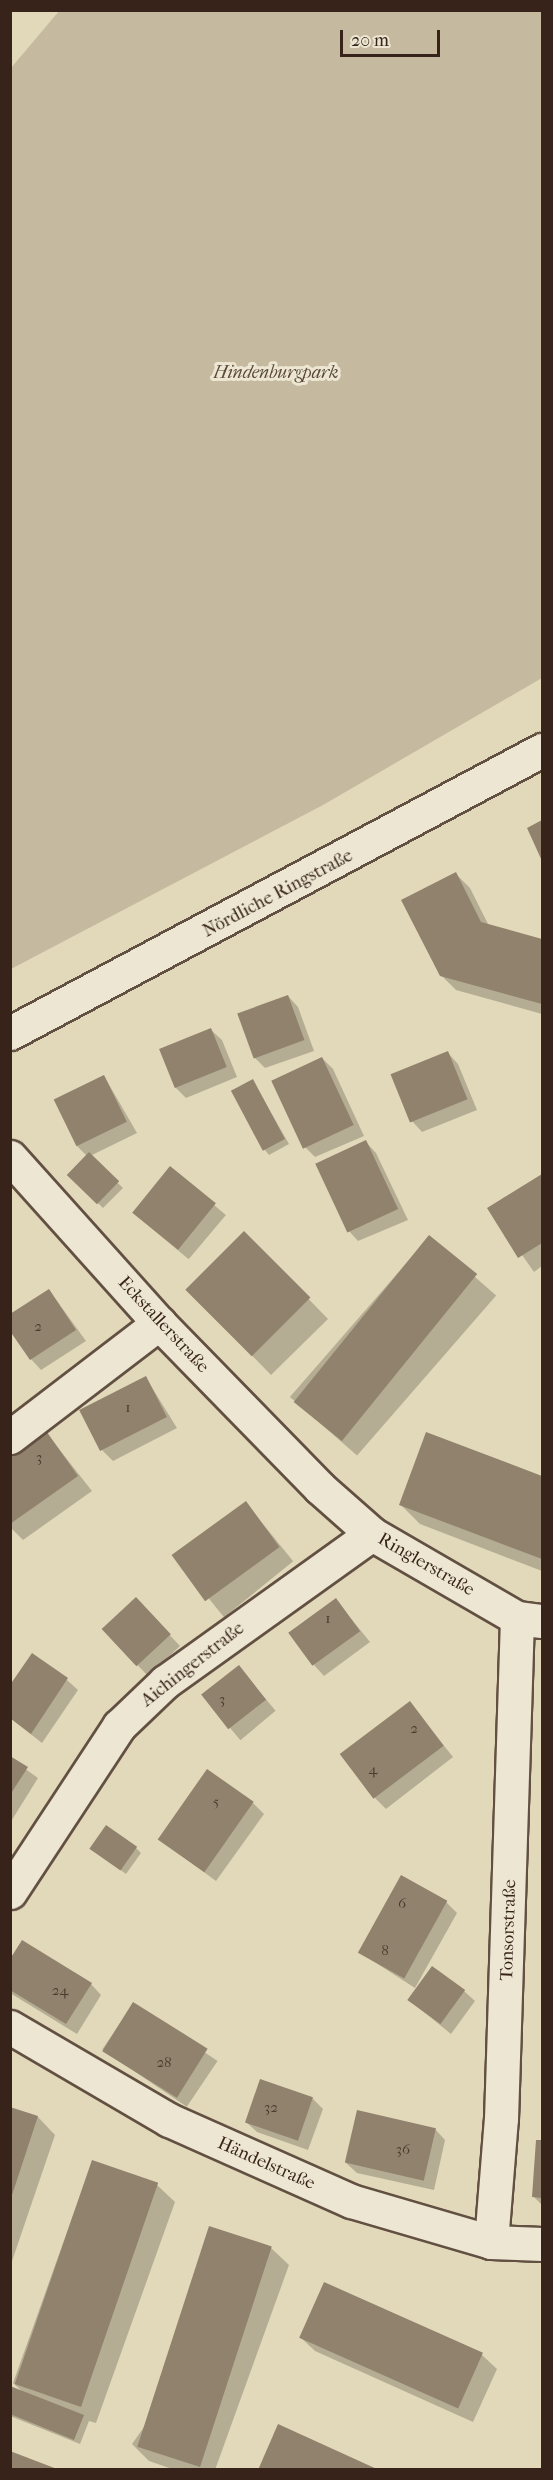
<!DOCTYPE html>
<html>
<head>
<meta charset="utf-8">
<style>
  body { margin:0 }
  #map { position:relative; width:553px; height:2480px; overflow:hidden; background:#e2d9ba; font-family:"IM FELL French Canon",serif }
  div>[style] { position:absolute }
  .green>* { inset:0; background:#c5ba9f }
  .shadow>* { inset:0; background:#0003; transform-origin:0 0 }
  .building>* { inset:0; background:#90826d; transform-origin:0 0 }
  .roads { filter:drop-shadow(2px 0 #625042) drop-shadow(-2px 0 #625042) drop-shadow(0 2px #625042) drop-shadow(0 -2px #625042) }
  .minor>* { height:33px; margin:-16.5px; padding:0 16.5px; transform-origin:16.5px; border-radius:16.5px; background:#ece6d2 }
  .secondary>* { height:33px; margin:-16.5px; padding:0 16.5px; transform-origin:16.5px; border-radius:16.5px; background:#ece6d2 }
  span { translate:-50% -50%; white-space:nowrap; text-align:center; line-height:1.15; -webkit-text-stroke:6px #ece6d2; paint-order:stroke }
  .number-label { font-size:15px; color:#4e3b2f }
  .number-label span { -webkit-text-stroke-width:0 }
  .park-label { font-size:18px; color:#5b493b; font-style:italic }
  .street-label { font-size:18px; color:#38231a }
  .frame { position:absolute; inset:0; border:12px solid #38231a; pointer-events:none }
  .scale { position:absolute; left:340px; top:30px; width:100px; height:27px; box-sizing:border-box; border:3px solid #38231a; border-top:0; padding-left:8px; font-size:18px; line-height:21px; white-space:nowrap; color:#38231a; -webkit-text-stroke:4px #ece6d2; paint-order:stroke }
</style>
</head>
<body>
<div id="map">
  <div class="green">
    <div style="clip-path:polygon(59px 11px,542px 11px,542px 678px,323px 805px,11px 969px,11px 68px)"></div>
  </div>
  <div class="shadow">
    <div style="clip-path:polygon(456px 874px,470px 888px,489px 926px,542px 940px,542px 1014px,456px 990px,441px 975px)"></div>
    <div style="clip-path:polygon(288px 996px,298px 1007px,314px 1051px,265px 1068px,255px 1058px)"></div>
    <div style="clip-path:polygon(211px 1030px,222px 1040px,237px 1077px,186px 1098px,175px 1087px)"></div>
    <div style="clip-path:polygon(448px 1053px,458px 1064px,477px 1110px,422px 1132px,412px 1121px)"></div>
    <div style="clip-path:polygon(322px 1058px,333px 1069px,364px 1136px,315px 1157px,304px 1146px)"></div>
    <div style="clip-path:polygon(104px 1076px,137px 1133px,90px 1156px,123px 1188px,103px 1208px,69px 1175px,87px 1156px,77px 1146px)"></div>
    <div style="clip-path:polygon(253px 1081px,289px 1144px,269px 1155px,264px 1149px)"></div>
    <div style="clip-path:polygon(366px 1142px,376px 1153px,408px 1220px,358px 1241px,348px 1230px)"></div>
    <div style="left:170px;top:1168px;width:73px;height:58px;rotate:40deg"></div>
    <div style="clip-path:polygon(542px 1176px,542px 1266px,534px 1272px,489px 1208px)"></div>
    <div style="left:429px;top:1237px;width:89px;height:212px;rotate:41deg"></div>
    <div style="clip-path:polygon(264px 1253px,328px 1319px,271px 1375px,187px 1289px)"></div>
    <div style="clip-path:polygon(49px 1290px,86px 1341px,41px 1370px,31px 1359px)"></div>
    <div style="clip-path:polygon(146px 1378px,177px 1428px,113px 1461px,102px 1450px)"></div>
    <div style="clip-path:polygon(44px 1430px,92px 1491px,23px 1540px,10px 1527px,10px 1453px)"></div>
    <div style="clip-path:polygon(427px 1434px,542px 1478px,542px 1571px,420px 1524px,400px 1504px)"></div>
    <div style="left:246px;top:1503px;width:75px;height:89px;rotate:51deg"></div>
    <div style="clip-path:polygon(336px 1600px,370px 1642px,324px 1676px,314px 1665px)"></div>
    <div style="clip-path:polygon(146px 1610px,180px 1646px,148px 1676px,103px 1629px)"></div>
    <div style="left:239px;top:1667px;width:57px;height:46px;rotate:50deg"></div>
    <div style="clip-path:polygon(67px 1680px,78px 1690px,42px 1743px,10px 1718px)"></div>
    <div style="clip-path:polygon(410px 1703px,453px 1757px,386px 1809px,375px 1798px)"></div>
    <div style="clip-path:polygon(10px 1758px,38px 1778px,10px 1823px)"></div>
    <div style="clip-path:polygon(253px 1803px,264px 1814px,216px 1881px,160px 1840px)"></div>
    <div style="clip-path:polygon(91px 1848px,136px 1848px,141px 1853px,126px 1874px)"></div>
    <div style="clip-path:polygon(446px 1902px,457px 1913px,415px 1988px,359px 1952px)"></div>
    <div style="clip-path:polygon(10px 1962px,91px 1984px,101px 1995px,77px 2034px,10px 1993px)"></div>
    <div style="clip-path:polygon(464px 1991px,475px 2001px,451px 2034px,409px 2000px)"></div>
    <div style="left:133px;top:2004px;width:102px;height:55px;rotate:34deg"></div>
    <div style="clip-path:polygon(312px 2098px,323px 2109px,308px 2150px,257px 2132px,246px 2122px)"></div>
    <div style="clip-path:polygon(10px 2109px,38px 2117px,55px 2135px,10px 2267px)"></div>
    <div style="clip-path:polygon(435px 2129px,445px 2140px,434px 2190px,357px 2173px,346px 2163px)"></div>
    <div style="clip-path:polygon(537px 2141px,542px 2142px,542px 2205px,534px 2197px)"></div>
    <div style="clip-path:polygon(92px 2162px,157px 2185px,175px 2202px,96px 2423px,89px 2421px,80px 2444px,10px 2416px,10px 2388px,24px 2393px,13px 2383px)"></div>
    <div style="clip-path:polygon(271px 2248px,289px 2265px,215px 2470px,175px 2470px,149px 2461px,132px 2444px)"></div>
    <div style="clip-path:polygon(324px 2284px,482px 2355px,497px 2369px,473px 2422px,315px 2351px,300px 2337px)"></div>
    <div style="clip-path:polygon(542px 2409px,542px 2444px,541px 2442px)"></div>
  </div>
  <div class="building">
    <div style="clip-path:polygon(542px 820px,542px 861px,527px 828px)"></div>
    <div style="clip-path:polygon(456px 872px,481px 922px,542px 939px,542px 1004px,440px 976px,401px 900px)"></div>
    <div style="left:288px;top:995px;width:48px;height:54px;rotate:70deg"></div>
    <div style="left:211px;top:1028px;width:42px;height:56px;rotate:68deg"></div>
    <div style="left:448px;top:1051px;width:52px;height:62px;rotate:68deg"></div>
    <div style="left:322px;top:1057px;width:75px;height:56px;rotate:65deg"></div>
    <div style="left:104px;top:1075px;width:52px;height:56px;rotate:64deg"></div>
    <div style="left:253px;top:1079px;width:68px;height:25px;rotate:62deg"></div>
    <div style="left:366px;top:1140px;width:76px;height:56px;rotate:65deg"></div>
    <div style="left:89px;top:1152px;width:42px;height:32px;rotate:44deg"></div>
    <div style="left:170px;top:1166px;width:59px;height:60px;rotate:39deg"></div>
    <div style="clip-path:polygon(542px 1174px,542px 1243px,518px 1258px,487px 1208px)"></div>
    <div style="left:244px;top:1231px;width:94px;height:83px;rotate:45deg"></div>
    <div style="left:429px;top:1235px;width:62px;height:215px;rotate:39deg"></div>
    <div style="clip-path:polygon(49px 1289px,76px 1330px,30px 1360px,10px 1331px,10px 1314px)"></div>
    <div style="left:146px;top:1376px;width:46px;height:75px;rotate:63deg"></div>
    <div style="clip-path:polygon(44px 1428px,78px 1476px,10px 1524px,10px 1451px)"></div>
    <div style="clip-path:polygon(426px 1432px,542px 1476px,542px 1559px,399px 1505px)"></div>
    <div style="left:246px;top:1501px;width:57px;height:92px;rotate:54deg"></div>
    <div style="left:136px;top:1597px;width:51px;height:47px;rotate:47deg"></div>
    <div style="left:336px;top:1598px;width:41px;height:59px;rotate:54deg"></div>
    <div style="clip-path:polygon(32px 1653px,68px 1678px,31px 1734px,10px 1718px,10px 1685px)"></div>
    <div style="left:239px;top:1665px;width:44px;height:48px;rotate:52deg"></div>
    <div style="left:410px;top:1701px;width:56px;height:88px;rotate:53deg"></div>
    <div style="clip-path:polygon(10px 1756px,28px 1767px,10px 1795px)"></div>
    <div style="left:207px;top:1769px;width:57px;height:86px;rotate:35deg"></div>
    <div style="left:106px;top:1825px;width:38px;height:29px;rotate:35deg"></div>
    <div style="left:401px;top:1875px;width:53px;height:89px;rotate:29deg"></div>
    <div style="clip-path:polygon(22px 1940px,92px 1983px,66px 2024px,10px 1990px,10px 1959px)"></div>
    <div style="left:432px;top:1966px;width:41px;height:42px;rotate:36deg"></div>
    <div style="left:133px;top:2002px;width:88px;height:58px;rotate:32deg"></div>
    <div style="left:260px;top:2079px;width:56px;height:46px;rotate:19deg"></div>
    <div style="clip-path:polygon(10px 2107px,38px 2116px,11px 2198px,10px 2198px)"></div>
    <div style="left:357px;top:2110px;width:81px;height:54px;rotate:13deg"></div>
    <div style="clip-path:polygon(536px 2140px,542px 2140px,542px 2198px,532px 2197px)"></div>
    <div style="left:92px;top:2160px;width:70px;height:237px;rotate:19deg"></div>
    <div style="left:209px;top:2226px;width:66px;height:232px;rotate:18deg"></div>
    <div style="left:324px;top:2282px;width:174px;height:61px;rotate:24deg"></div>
    <div style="clip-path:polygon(10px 2386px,84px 2415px,74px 2440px,10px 2414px)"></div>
    <div style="clip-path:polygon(278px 2424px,379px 2470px,258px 2470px)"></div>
    <div style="clip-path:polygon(10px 2451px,57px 2469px,57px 2470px,10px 2470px)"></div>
  </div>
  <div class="roads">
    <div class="minor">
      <div style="left:10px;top:1157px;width:223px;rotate:48.1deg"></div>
      <div style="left:159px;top:1323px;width:231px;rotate:45.7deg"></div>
      <div style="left:320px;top:1488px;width:69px;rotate:41.5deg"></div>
      <div style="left:372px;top:1534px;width:168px;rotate:30.1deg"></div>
      <div style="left:517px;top:1618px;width:25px;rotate:7deg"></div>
      <div style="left:10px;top:1437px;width:188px;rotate:-37.4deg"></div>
      <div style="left:10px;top:1892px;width:199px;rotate:-56.7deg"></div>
      <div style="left:119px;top:1726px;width:64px;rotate:-43.7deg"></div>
      <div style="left:165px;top:1682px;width:254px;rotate:-35.6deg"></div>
      <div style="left:10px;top:2027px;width:184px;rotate:30.3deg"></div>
      <div style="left:169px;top:2120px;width:199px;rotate:24deg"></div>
      <div style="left:351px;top:2201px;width:146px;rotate:16.3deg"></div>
      <div style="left:491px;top:2242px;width:51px;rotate:2.2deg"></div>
      <div style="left:491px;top:2242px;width:123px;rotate:-85.4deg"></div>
      <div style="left:501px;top:2119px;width:501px;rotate:-88.17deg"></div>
    </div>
    <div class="secondary">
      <div style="left:10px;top:1033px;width:603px;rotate:-28.01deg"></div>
    </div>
  </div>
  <div class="number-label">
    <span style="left:38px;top:1327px">2</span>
    <span style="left:128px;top:1408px">1</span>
    <span style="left:39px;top:1458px">3</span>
    <span style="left:328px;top:1619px">1</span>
    <span style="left:222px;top:1700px">3</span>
    <span style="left:414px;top:1729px">2</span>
    <span style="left:373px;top:1770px">4</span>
    <span style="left:216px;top:1802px">5</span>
    <span style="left:402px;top:1904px">6</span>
    <span style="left:385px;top:1951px">8</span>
    <span style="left:60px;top:1991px">24</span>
    <span style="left:164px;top:2063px">28</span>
    <span style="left:271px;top:2108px">32</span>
    <span style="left:403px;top:2150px">36</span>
  </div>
  <div class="park-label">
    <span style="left:276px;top:373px">Hindenburgpark</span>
  </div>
  <div class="street-label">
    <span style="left:278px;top:894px;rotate:-28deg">Nördliche Ringstraße</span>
    <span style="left:163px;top:1325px;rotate:47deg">Eckstallerstraße</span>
    <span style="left:426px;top:1565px;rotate:30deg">Ringlerstraße</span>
    <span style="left:193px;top:1665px;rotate:-38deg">Aichingerstraße</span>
    <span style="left:509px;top:1930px;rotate:-88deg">Tonsorstraße</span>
    <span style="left:266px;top:2164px;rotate:24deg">Händelstraße</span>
  </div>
  <div class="frame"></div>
  <div class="scale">20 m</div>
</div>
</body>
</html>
